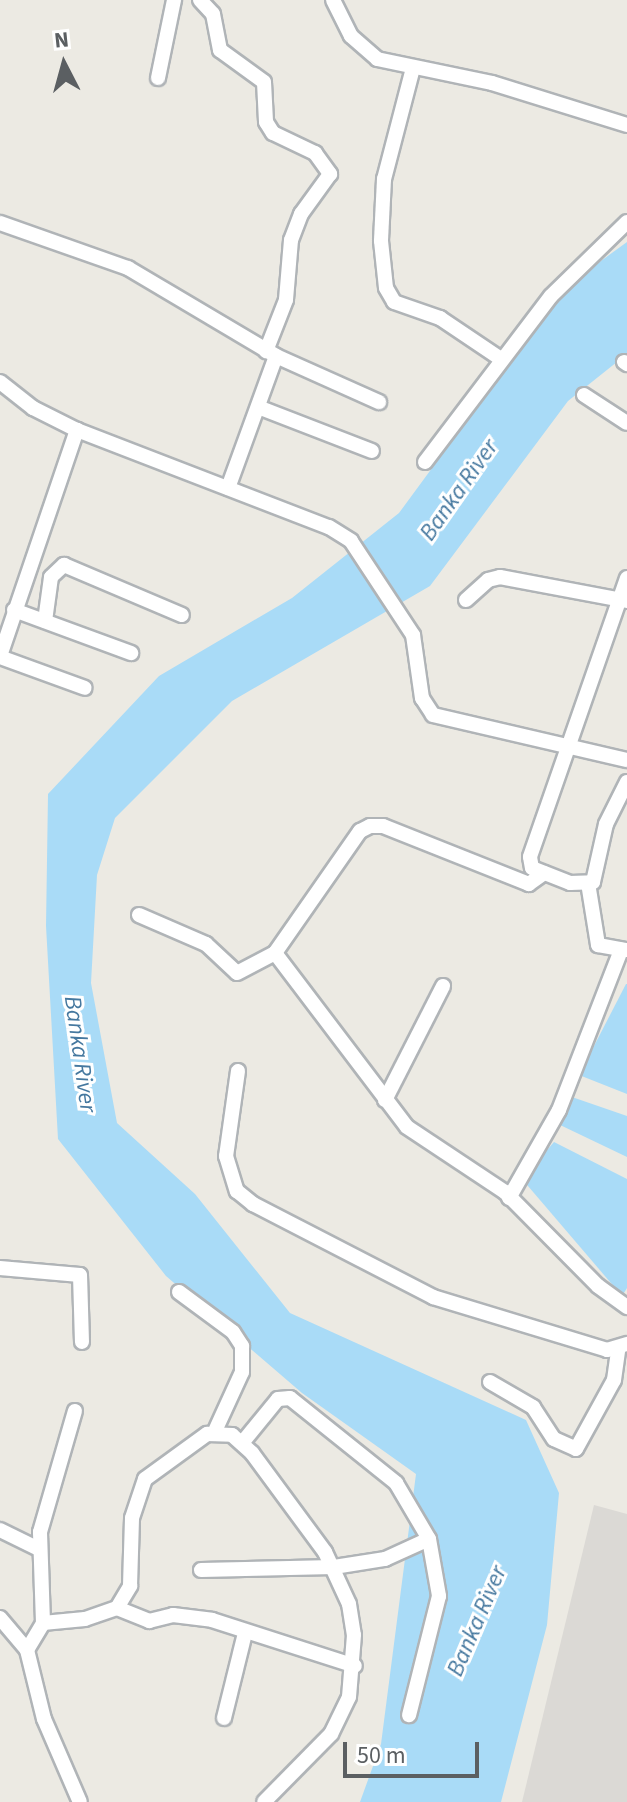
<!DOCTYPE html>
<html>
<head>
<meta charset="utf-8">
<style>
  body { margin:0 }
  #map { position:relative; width:627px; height:1802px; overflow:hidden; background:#eceae3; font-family:"Source Sans 3",sans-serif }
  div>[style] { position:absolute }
  .industrial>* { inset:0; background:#dbd9d5 }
  .water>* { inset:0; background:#a9dbf7 }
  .roads { filter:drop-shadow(2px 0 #b0b4b7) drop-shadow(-2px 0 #b0b4b7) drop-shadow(0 2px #b0b4b7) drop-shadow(0 -2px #b0b4b7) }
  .minor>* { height:14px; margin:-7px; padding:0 7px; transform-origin:7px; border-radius:7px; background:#fff }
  span { translate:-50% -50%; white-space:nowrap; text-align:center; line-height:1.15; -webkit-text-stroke:6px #fff; paint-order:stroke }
  .water-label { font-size:24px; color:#45789f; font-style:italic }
  .north { position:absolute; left:24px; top:24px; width:80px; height:80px; -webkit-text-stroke:6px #fff; paint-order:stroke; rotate:354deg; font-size:22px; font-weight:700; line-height:32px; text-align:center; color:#5b5f62 }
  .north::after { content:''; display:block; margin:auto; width:28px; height:36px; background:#5b5f62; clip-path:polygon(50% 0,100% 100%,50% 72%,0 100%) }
  .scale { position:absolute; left:343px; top:1742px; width:136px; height:36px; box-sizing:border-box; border:4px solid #5b5f62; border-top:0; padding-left:10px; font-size:24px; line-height:28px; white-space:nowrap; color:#5b5f62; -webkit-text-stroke:6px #fff; paint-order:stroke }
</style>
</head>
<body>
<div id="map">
  <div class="industrial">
    <div style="clip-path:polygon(594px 1505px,627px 1514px,627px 1802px,522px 1802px)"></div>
  </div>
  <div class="water">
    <div style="clip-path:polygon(627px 242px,627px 354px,568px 401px,430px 586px,232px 701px,115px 818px,97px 875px,91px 983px,117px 1123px,195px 1194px,290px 1313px,526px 1420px,559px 1493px,547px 1625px,501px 1802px,360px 1802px,381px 1744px,416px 1474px,302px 1393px,166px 1276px,58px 1139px,46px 926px,48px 794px,159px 676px,292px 598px,399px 513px,565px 287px)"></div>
    <div style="clip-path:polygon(626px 984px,627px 984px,627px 1094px,579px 1075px)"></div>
    <div style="clip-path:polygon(569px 1096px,627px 1116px,627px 1157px,558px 1124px)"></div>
    <div style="clip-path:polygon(554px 1142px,627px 1179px,627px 1288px,622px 1296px,522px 1179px)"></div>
  </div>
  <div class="roads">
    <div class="minor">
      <div style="left:200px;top:0;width:19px;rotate:47deg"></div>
      <div style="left:213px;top:14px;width:37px;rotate:79deg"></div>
      <div style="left:220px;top:50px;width:54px;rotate:36deg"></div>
      <div style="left:264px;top:82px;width:40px;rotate:87.1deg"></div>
      <div style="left:266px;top:122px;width:13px;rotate:58deg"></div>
      <div style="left:273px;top:133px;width:47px;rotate:25.5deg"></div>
      <div style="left:315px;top:153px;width:26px;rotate:54deg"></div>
      <div style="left:330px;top:174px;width:49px;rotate:125.9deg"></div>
      <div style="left:301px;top:214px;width:28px;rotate:111deg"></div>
      <div style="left:291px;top:240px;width:60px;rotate:94.8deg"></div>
      <div style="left:286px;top:300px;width:55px;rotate:111.4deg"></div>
      <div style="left:333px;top:0;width:40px;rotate:63.4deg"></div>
      <div style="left:351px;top:36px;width:35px;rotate:41deg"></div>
      <div style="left:377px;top:59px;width:117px;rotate:11.8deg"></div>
      <div style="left:492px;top:83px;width:141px;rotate:17.3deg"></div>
      <div style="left:413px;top:68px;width:115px;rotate:104.6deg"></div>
      <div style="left:384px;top:179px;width:62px;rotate:92.8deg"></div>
      <div style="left:381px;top:241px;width:47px;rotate:83.9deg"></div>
      <div style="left:386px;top:288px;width:16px;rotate:60deg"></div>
      <div style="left:394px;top:302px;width:49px;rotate:19.2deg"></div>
      <div style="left:440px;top:318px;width:73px;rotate:33.9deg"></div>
      <div style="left:158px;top:78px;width:80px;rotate:-78.4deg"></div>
      <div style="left:0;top:223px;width:136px;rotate:19.4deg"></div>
      <div style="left:128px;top:268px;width:172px;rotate:30.7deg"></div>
      <div style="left:276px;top:356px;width:113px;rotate:24.1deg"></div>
      <div style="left:624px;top:362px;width:4px;rotate:34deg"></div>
      <div style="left:0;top:382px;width:42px;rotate:38.2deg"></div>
      <div style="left:33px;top:408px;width:49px;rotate:26.6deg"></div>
      <div style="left:77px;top:430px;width:270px;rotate:21.1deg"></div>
      <div style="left:329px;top:527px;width:26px;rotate:32deg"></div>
      <div style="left:351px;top:541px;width:113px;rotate:56.6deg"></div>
      <div style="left:413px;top:635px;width:64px;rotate:81.9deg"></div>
      <div style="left:422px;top:698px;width:20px;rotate:57deg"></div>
      <div style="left:433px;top:715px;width:199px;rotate:13.1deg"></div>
      <div style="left:584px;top:395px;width:51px;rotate:33.1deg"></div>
      <div style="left:258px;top:407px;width:122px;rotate:21.1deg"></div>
      <div style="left:425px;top:462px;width:208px;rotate:-52.8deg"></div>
      <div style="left:551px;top:296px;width:106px;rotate:-44.2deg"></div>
      <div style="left:228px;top:488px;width:140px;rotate:-70deg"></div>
      <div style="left:627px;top:578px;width:295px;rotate:109.2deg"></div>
      <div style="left:530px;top:857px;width:11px;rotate:80deg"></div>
      <div style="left:532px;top:868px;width:41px;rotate:21.5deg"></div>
      <div style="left:570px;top:883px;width:23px;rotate:-2deg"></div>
      <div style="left:593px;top:882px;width:59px;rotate:-77.4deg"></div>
      <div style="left:606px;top:824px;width:47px;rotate:-63.4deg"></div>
      <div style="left:466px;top:600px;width:30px;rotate:-42deg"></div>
      <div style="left:488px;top:580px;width:12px;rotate:-14deg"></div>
      <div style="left:500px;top:577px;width:129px;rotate:10.7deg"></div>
      <div style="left:14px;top:610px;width:125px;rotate:20.2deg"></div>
      <div style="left:45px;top:621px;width:44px;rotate:-82.2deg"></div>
      <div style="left:51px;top:577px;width:18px;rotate:-43deg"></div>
      <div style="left:64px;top:565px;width:128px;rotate:23deg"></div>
      <div style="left:0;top:656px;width:239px;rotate:-71.2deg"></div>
      <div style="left:0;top:657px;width:90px;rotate:20deg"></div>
      <div style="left:544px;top:873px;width:19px;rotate:144deg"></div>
      <div style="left:529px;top:884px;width:157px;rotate:-158.3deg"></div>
      <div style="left:383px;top:826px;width:13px;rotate:180deg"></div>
      <div style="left:370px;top:826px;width:11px;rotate:153deg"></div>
      <div style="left:360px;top:831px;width:149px;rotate:124.9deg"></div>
      <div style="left:275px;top:953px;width:218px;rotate:52.8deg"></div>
      <div style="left:407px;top:1127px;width:118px;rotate:33.6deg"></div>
      <div style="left:505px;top:1192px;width:132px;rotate:45.3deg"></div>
      <div style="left:598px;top:1286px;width:36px;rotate:36deg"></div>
      <div style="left:588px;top:883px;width:63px;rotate:80.8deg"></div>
      <div style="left:598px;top:945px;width:29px;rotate:10deg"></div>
      <div style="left:139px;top:915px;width:73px;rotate:23.4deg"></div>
      <div style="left:206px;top:944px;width:42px;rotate:43.1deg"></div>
      <div style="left:237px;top:973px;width:43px;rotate:-27.8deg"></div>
      <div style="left:238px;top:1071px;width:86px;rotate:98deg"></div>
      <div style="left:226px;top:1156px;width:37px;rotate:73deg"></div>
      <div style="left:237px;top:1191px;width:21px;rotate:39deg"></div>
      <div style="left:253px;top:1204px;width:203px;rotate:27.3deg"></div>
      <div style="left:433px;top:1297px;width:182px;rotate:16.9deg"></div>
      <div style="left:607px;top:1350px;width:21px;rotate:-17deg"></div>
      <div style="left:385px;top:1100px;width:128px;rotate:-63deg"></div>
      <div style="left:509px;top:1198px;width:101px;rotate:-60.4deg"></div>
      <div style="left:559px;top:1110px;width:172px;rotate:-68.8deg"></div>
      <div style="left:0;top:1268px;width:80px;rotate:5deg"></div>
      <div style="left:80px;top:1275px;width:67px;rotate:88.3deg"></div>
      <div style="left:179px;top:1292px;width:67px;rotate:36.5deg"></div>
      <div style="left:233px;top:1332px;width:17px;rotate:57deg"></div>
      <div style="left:242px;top:1346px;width:26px;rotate:90deg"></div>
      <div style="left:242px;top:1372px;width:65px;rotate:114.6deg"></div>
      <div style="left:490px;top:1382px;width:50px;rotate:30.2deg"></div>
      <div style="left:533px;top:1407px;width:38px;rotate:57deg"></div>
      <div style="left:554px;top:1439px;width:24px;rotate:24deg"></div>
      <div style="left:576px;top:1449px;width:79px;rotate:-61.2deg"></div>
      <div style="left:614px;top:1380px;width:30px;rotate:-82deg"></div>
      <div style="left:242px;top:1443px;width:57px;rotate:-50.7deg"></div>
      <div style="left:278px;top:1399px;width:12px;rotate:-5deg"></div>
      <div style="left:290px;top:1398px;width:136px;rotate:38.7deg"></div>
      <div style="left:396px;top:1483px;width:65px;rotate:59.5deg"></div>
      <div style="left:429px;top:1539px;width:58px;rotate:80deg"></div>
      <div style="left:439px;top:1596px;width:123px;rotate:104.1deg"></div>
      <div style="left:0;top:1530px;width:43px;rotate:26deg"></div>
      <div style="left:201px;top:1570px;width:133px;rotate:-1.3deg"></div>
      <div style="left:334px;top:1567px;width:52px;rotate:-8.9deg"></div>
      <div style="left:385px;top:1559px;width:48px;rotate:-24.4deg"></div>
      <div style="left:117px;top:1608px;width:35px;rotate:22deg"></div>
      <div style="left:149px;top:1621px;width:25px;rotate:-14deg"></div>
      <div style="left:173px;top:1615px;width:39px;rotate:7deg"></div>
      <div style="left:212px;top:1620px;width:150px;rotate:17.8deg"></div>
      <div style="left:0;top:1618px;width:42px;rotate:49.8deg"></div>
      <div style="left:27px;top:1650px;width:71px;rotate:76.2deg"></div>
      <div style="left:44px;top:1719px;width:90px;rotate:66.6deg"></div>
      <div style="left:43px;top:1623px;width:42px;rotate:-5.4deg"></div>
      <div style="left:85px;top:1619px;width:34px;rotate:-19deg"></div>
      <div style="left:117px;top:1608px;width:26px;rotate:-59deg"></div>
      <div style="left:130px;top:1586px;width:68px;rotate:-88.3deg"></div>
      <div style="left:132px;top:1518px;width:41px;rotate:-71.6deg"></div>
      <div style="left:145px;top:1479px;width:77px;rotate:-36deg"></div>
      <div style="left:207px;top:1434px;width:25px;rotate:2deg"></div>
      <div style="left:232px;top:1435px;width:27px;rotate:42deg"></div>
      <div style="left:252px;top:1453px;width:123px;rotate:53.6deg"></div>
      <div style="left:325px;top:1552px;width:57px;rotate:65.2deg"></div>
      <div style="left:349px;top:1604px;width:31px;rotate:81deg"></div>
      <div style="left:354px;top:1635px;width:62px;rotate:94.6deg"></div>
      <div style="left:349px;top:1697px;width:41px;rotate:115.9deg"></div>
      <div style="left:331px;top:1734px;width:95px;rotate:134.6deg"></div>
      <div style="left:27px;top:1650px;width:31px;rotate:-59deg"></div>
      <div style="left:43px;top:1623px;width:91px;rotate:-91.9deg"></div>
      <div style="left:40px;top:1532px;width:126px;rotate:-73.9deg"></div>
      <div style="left:224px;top:1718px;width:88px;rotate:-76.1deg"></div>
    </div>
  </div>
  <div class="water-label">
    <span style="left:459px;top:490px;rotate:-55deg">Banka River</span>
    <span style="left:80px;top:1054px;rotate:82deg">Banka River</span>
    <span style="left:477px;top:1621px;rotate:-67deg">Banka River</span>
  </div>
  <div class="north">N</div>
  <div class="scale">50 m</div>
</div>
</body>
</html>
